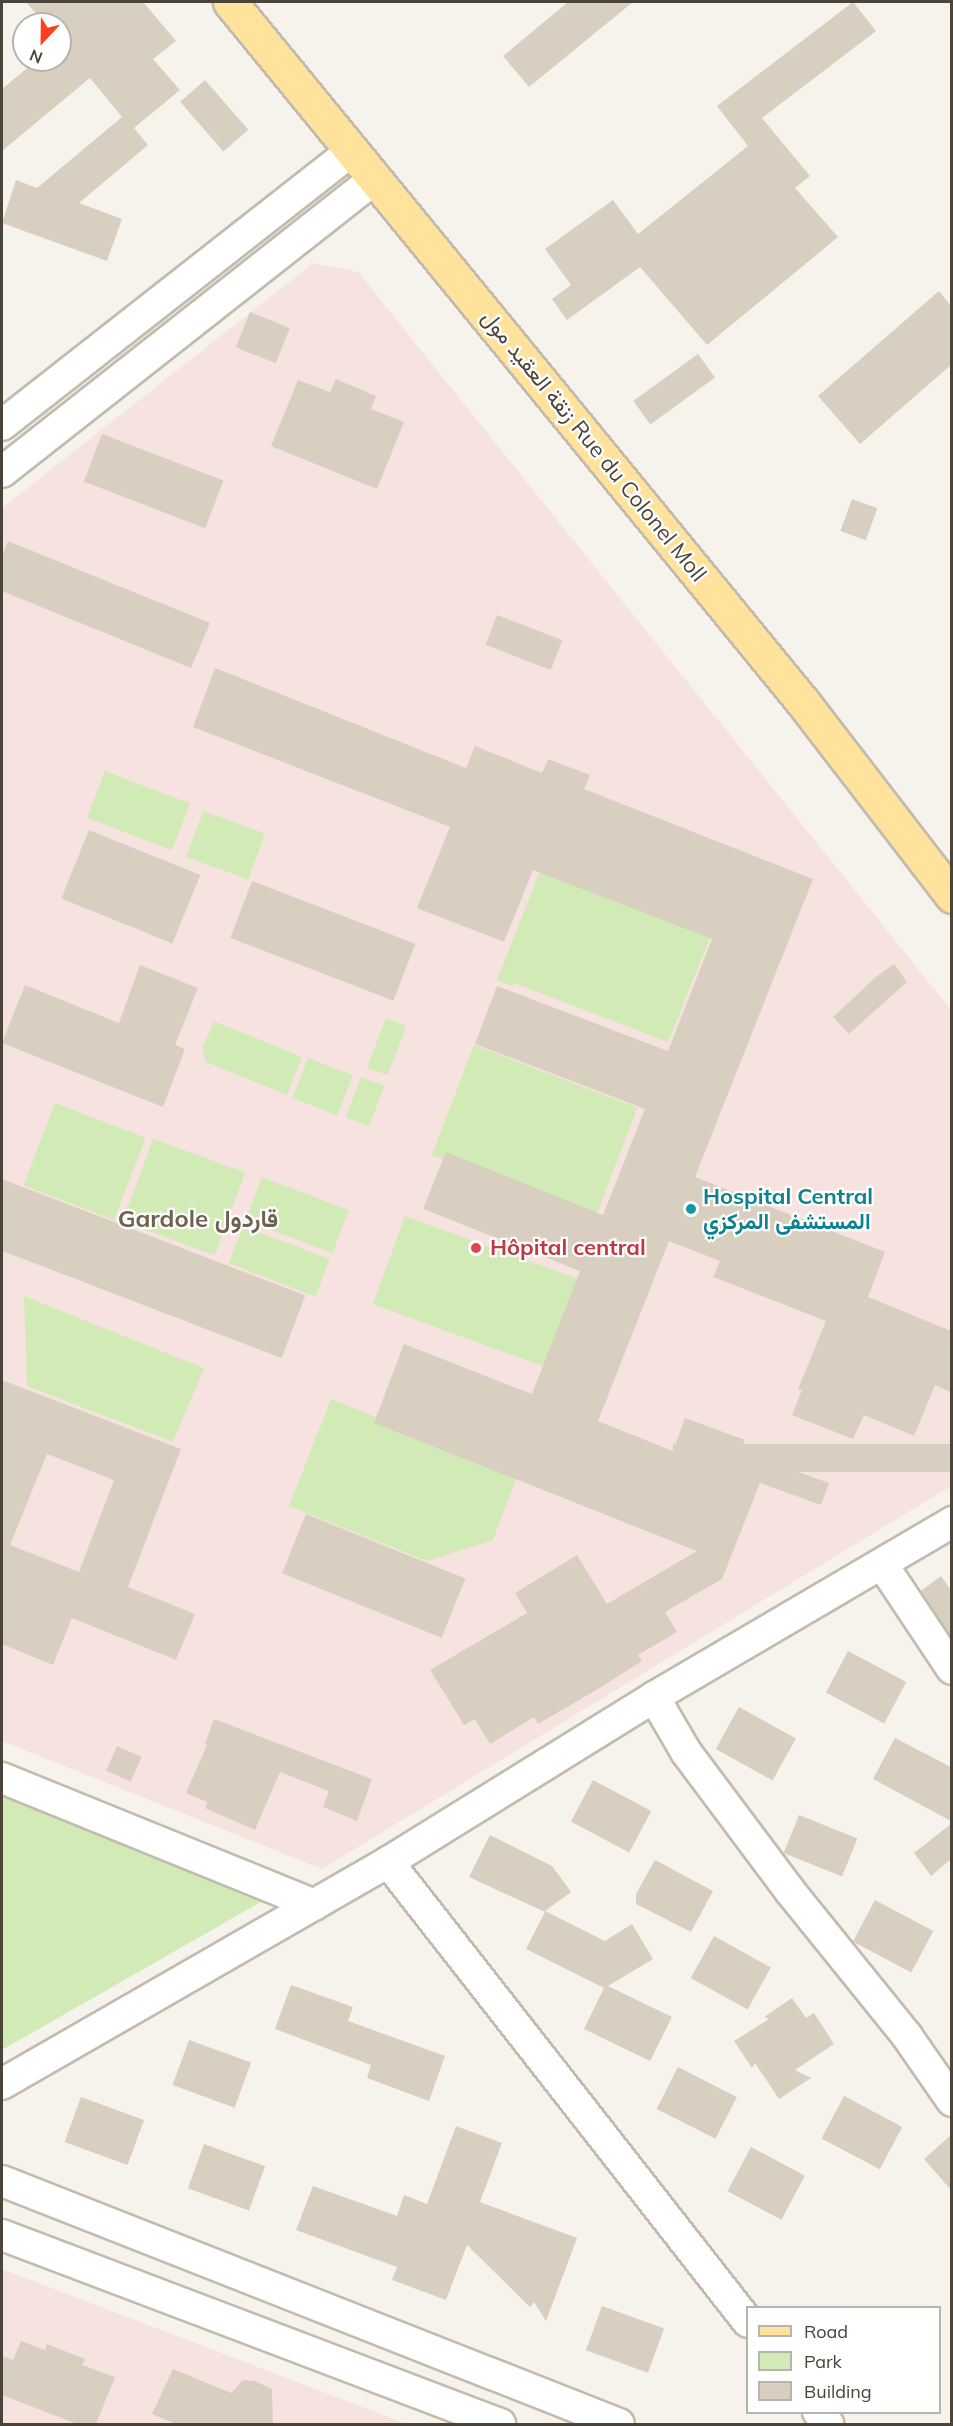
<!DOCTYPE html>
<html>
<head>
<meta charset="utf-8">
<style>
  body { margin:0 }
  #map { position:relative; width:953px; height:2426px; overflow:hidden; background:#f6f3ec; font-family:Mulish,Vazirmatn,sans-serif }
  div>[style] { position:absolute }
  .medical>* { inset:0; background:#f6e3e0 }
  .green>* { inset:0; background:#d2eab5; transform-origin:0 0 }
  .building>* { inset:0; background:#d8cfc1; transform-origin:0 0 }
  .roads { filter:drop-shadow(2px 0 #c2bbae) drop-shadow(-2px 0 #c2bbae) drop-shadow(0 2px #c2bbae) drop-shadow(0 -2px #c2bbae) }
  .minor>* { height:30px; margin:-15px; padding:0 15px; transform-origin:15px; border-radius:15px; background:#fff }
  .major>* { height:33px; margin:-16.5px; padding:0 16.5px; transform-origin:16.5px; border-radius:16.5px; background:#ffe39c }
  .dots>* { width:16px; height:16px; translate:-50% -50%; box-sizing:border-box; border:3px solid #fff; border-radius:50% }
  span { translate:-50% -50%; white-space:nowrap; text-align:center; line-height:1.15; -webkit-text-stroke:4.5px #fff; paint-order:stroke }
  .street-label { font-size:22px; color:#4b4439 }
  .culture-label { font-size:22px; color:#0d838f; font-weight:700 }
  .left { translate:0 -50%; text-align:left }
  .health-label { font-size:22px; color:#be3a42; font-weight:700 }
  .neighbourhood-label { font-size:24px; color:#6e6250; font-weight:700 }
  .frame { position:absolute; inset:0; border:3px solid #4b4439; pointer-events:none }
  .legend { position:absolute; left:746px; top:2306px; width:195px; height:108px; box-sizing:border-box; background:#fff; border:2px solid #b7b4b0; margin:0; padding:8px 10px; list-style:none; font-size:18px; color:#4b4439 }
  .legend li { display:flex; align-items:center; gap:12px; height:30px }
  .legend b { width:30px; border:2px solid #b7b4b0 }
  .north { position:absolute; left:12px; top:12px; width:60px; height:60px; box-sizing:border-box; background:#fff; border:2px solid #b7b4b0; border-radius:50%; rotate:202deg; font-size:16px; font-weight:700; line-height:24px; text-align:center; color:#4b4439 }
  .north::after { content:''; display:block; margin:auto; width:21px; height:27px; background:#fc3f1d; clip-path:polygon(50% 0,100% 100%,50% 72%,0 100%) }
</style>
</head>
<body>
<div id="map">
  <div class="medical">
    <div style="clip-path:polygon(313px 263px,358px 272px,951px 1010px,951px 1486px,322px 1869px,2px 1741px,2px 508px)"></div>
    <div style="clip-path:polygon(2px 2269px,407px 2424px,2px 2424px)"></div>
  </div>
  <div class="green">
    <div style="left:105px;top:771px;width:91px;height:50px;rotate:21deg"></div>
    <div style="left:203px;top:811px;width:66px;height:49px;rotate:20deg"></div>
    <div style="clip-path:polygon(540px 871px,710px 938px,668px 1042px,514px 983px,513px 986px,497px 980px)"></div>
    <div style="left:386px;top:1018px;width:22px;height:53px;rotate:21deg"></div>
    <div style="clip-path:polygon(214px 1021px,302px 1057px,287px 1095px,206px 1062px,202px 1049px)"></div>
    <div style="left:474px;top:1045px;width:175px;height:118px;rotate:21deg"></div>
    <div style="left:308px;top:1058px;width:48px;height:43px;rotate:21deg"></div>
    <div style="left:361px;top:1077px;width:25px;height:43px;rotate:21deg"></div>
    <div style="left:55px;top:1103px;width:97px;height:88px;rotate:21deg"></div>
    <div style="left:153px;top:1139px;width:98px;height:88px;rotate:20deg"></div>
    <div style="left:262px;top:1177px;width:93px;height:46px;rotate:21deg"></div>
    <div style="left:405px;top:1216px;width:188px;height:94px;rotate:20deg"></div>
    <div style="left:243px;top:1226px;width:93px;height:40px;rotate:21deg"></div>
    <div style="clip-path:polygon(24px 1296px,204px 1368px,173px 1442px,27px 1386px)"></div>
    <div style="clip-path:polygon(331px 1399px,518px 1474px,493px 1540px,427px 1561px,289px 1506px)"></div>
    <div style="clip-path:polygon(2px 1791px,275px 1894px,2px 2050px)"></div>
  </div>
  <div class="building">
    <div style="clip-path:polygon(26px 2px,143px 2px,176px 41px,153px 59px,180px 90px,134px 128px,148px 145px,79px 203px,122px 219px,107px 261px,2px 223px,16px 180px,37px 188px,122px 117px,90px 78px,2px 151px,2px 89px,37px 60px,60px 60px,60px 24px,45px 24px)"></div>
    <div style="clip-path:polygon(568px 2px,633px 2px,529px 87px,503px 56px)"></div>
    <div style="clip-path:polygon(853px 2px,876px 31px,762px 118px,810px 176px,795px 188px,838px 237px,707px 345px,640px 267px,567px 320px,552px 299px,571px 285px,545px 249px,613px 200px,638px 234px,748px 146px,717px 106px)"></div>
    <div style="left:205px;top:80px;width:66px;height:33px;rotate:49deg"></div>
    <div style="clip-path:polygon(939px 291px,951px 306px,951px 365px,860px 444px,818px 396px)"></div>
    <div style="left:250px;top:312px;width:43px;height:38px;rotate:22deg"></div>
    <div style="left:698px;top:354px;width:29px;height:80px;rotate:54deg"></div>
    <div style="clip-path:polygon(336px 379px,376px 396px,371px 409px,404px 422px,377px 489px,271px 446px,298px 380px,330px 392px)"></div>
    <div style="left:102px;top:434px;width:130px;height:51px;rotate:21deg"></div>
    <div style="left:852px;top:499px;width:27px;height:34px;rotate:20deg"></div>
    <div style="clip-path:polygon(8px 541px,210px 623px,191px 668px,2px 591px,2px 556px)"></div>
    <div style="left:497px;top:615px;width:70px;height:32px;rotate:21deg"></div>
    <div style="clip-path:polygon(215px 668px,466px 768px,475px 746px,542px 773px,548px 759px,590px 775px,584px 789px,813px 879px,695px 1177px,885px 1252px,868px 1297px,951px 1331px,951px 1392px,935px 1385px,914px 1436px,864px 1415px,853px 1439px,792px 1415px,802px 1390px,798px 1389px,826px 1321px,713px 1277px,720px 1261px,669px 1241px,598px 1421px,673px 1451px,685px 1418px,745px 1440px,741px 1451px,829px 1483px,821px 1505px,760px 1483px,722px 1579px,665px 1612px,677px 1632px,638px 1655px,642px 1661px,598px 1689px,538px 1724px,534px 1717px,490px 1744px,475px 1719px,464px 1725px,430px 1670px,527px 1613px,515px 1593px,577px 1555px,607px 1604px,697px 1551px,374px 1423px,404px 1344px,532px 1394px,580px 1271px,423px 1209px,446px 1152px,603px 1215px,645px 1109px,475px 1044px,497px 986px,668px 1051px,712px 939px,533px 870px,504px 942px,417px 908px,450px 827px,193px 727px)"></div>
    <div style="left:89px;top:830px;width:120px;height:74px;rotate:22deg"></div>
    <div style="left:252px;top:881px;width:175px;height:61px;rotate:21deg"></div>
    <div style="clip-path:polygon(894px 964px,907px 982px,849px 1034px,833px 1017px,877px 976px)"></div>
    <div style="clip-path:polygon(140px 965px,198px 988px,175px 1045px,185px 1049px,163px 1107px,2px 1043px,25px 985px,119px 1023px)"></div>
    <div style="left:2px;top:1179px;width:325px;height:67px;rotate:21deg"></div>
    <div style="clip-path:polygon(evenodd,2px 1380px,181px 1449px,128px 1587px,195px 1614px,176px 1660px,72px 1618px,53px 1665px,2px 1644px,2px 1380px,47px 1454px,114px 1480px,79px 1572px,10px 1545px,47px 1454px)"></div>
    <div style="left:951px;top:1444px;width:28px;height:278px;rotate:90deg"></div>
    <div style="left:306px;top:1514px;width:172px;height:64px;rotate:22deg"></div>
    <div style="clip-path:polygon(941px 1576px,951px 1590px,951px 1637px,921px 1591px)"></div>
    <div style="left:848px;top:1651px;width:66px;height:47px;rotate:28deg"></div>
    <div style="left:739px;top:1707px;width:65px;height:48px;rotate:29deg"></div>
    <div style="clip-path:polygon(214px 1719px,372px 1779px,357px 1821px,323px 1807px,329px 1791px,280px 1772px,255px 1830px,205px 1808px,207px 1802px,186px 1793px,207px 1745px,205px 1744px)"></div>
    <div style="clip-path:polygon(895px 1738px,951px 1767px,951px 1821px,873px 1779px)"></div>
    <div style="left:117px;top:1746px;width:27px;height:27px;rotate:24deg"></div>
    <div style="left:593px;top:1780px;width:66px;height:47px;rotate:28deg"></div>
    <div style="left:799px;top:1815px;width:63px;height:41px;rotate:22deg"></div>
    <div style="clip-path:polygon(951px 1824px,951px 1859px,931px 1876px,914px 1853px)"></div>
    <div style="clip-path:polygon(490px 1835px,552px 1866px,571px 1892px,545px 1911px,605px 1941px,632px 1924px,653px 1959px,608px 1986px,672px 2017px,650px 2061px,584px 2029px,604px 1988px,526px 1949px,545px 1912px,469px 1877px)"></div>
    <div style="clip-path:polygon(655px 1860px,713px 1891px,691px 1932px,636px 1904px,636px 1894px)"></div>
    <div style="left:875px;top:1900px;width:66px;height:47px;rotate:28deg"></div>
    <div style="left:714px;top:1936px;width:65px;height:48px;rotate:29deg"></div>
    <div style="clip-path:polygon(291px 1985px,353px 2007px,348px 2021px,445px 2056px,429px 2101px,367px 2078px,371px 2065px,275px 2029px)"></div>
    <div style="clip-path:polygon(792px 1998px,806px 2018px,814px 2013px,834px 2044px,795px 2070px,811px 2078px,779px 2099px,755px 2063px,752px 2068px,734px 2041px,769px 2019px,764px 2017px)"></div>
    <div style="left:189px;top:2040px;width:66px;height:48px;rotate:20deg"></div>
    <div style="left:678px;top:2067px;width:66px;height:47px;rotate:27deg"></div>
    <div style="left:844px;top:2096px;width:66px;height:48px;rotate:28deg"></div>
    <div style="left:81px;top:2097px;width:67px;height:48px;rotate:20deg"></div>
    <div style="clip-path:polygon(456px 2126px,502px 2143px,480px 2202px,577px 2238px,546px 2321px,534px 2302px,530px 2307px,467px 2245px,446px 2300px,392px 2280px,397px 2267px,296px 2230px,313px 2186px,397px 2216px,404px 2195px,427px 2204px)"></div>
    <div style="clip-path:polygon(951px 2135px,951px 2190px,924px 2159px)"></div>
    <div style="left:204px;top:2144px;width:65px;height:47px;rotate:20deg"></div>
    <div style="left:751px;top:2147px;width:61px;height:50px;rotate:28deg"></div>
    <div style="left:602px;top:2306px;width:66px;height:47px;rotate:20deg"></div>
    <div style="clip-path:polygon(21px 2341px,45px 2350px,47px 2344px,85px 2359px,82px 2365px,115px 2377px,96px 2424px,77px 2424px,2px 2395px,2px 2356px,13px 2360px)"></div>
    <div style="clip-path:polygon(173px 2369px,231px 2393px,243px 2380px,255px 2381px,272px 2389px,273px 2424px,176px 2424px,152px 2414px)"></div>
  </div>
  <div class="roads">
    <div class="minor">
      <div style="left:2px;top:425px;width:444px;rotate:-38.1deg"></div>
      <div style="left:2px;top:472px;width:474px;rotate:-38.2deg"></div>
      <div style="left:882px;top:1564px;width:126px;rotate:56.3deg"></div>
      <div style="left:654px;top:1697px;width:64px;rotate:59.8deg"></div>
      <div style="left:686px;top:1752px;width:174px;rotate:53.2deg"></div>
      <div style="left:790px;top:1891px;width:186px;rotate:51.1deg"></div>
      <div style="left:907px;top:2036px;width:79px;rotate:55.3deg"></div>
      <div style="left:2px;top:1778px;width:337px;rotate:22.1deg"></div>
      <div style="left:388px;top:1862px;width:584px;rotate:51.95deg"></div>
      <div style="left:2px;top:2084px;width:445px;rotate:-29.9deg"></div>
      <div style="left:388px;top:1862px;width:313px;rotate:-31.8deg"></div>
      <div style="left:654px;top:1697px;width:346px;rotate:-30.4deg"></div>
      <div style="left:2px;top:2181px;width:663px;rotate:21.5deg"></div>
      <div style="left:2px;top:2235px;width:533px;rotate:20.78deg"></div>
      <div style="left:818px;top:2412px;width:16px;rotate:50deg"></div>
    </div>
    <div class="major">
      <div style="left:230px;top:2px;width:903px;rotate:50.71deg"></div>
      <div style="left:802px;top:701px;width:246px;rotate:52.4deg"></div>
    </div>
  </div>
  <div class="dots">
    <div style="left:691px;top:1209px;background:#0f9aa8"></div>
    <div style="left:476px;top:1248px;background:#e0444e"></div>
  </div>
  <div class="street-label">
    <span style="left:594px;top:446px;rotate:51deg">زنقة العقيد مول Rue du Colonel Moll</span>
  </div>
  <div class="culture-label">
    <span class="left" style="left:703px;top:1209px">Hospital Central<br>المستشفى المركزي</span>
  </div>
  <div class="health-label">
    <span class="left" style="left:490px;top:1248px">Hôpital central</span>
  </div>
  <div class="neighbourhood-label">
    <span style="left:198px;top:1219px">Gardole قاردول</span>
  </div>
  <div class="frame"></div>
  <ul class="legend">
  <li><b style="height:8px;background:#ffe39c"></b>Road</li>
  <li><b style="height:16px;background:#d2eab5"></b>Park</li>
  <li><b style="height:16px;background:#d8cfc1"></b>Building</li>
  </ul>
  <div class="north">N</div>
</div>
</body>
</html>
